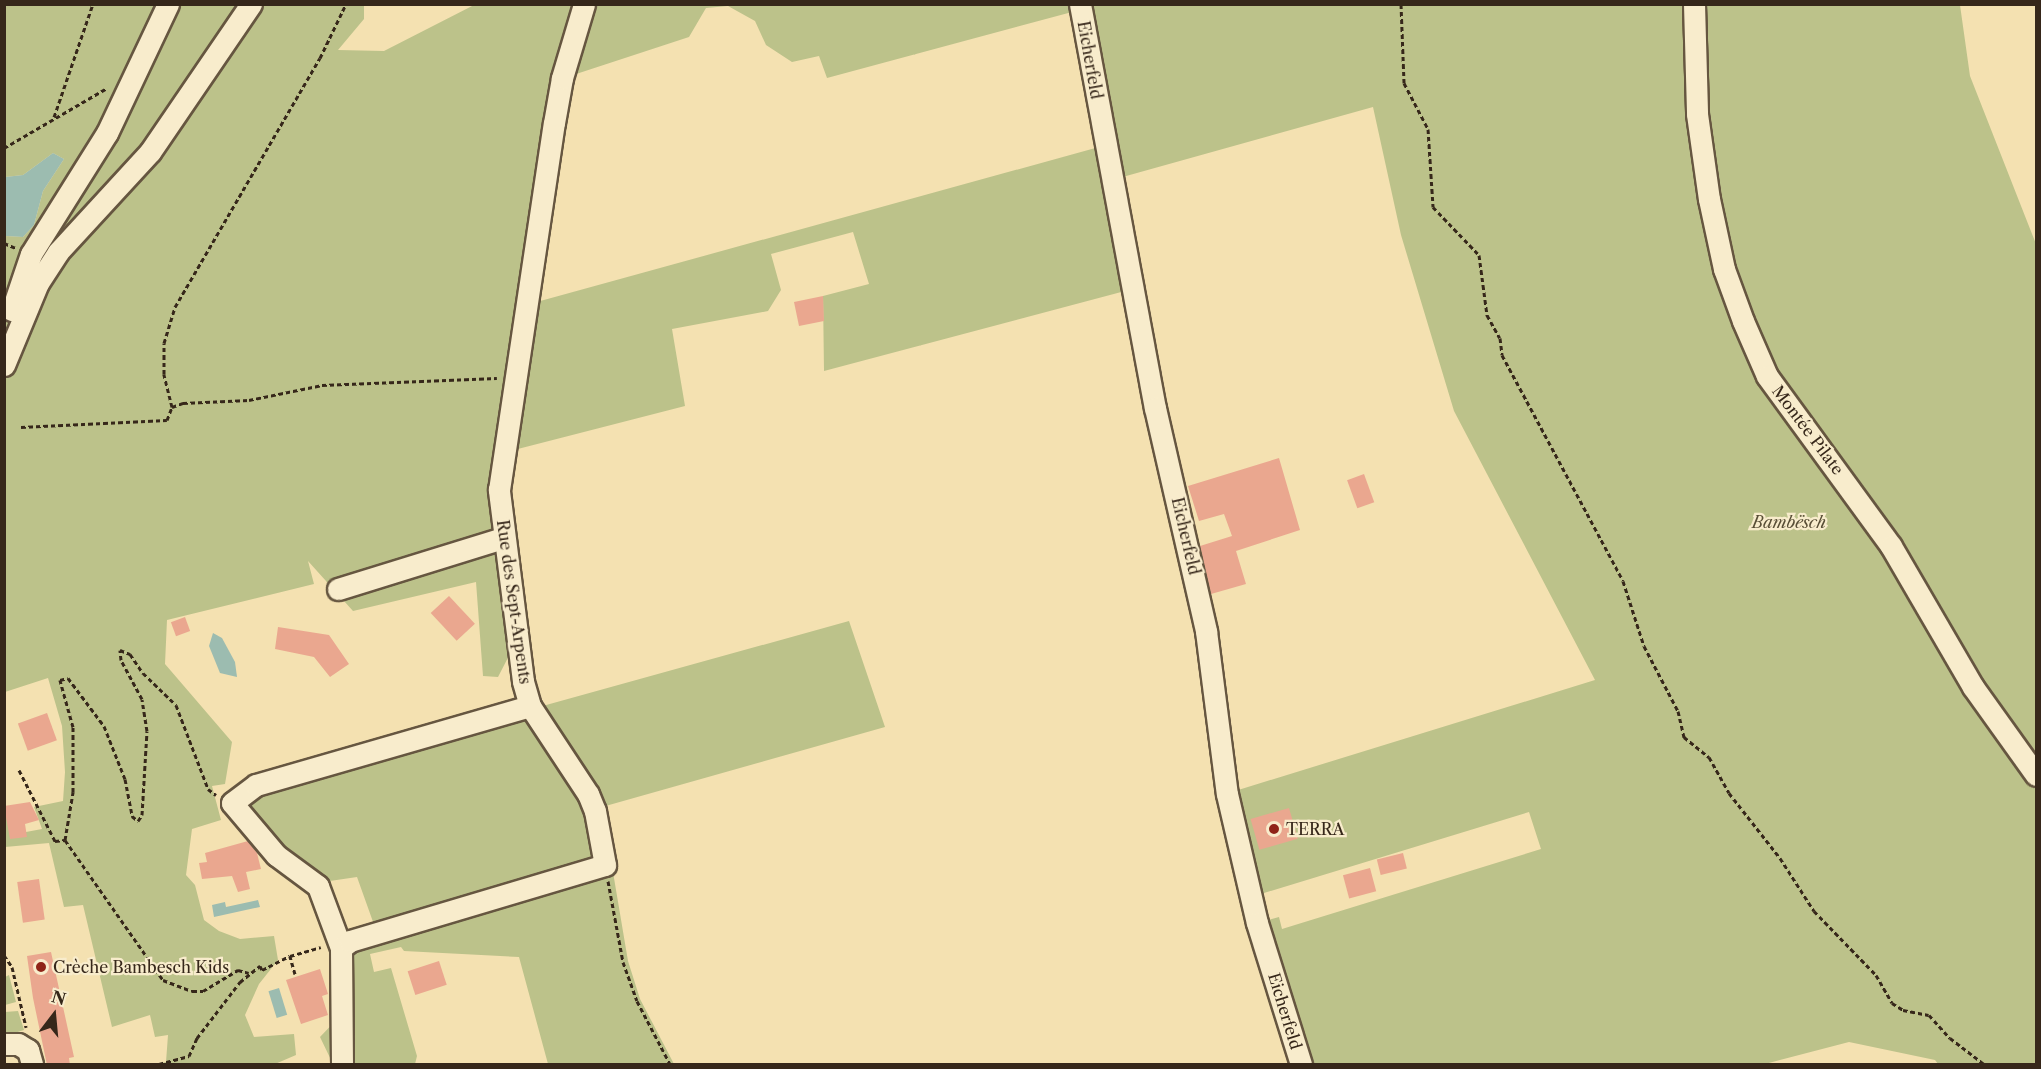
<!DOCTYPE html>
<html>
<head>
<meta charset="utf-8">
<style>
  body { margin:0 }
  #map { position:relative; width:2041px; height:1069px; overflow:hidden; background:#f4e1b1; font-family:"Libre Caslon Text",serif }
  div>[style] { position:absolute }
  .green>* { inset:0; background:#bcc28a }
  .water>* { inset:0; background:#9cbcb0; transform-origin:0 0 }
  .building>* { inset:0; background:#eaa78f; transform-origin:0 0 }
  .path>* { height:3px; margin-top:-1.5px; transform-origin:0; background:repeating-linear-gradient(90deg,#36271a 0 4.5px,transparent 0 7.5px) }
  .roads { filter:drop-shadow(2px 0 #665640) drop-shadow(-2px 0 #665640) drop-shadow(0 2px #665640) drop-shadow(0 -2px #665640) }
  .minor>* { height:21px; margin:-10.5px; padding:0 10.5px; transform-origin:10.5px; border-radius:10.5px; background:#f8eccc }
  .dots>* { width:16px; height:16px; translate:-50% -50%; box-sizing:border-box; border:3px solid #f8eccc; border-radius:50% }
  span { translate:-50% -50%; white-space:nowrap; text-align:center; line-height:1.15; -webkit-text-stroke:4.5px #f8eccc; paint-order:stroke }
  .street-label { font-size:16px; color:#36271a }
  .park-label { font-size:16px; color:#584e36; font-style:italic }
  .poi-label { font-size:16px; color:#36271a }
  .left { translate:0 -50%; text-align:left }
  .frame { position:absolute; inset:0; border:6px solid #36271a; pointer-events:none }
  .north { position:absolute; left:24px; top:985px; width:60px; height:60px; -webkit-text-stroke:4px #f8eccc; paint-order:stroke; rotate:16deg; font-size:16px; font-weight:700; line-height:24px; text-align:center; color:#36271a }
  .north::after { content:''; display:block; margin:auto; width:21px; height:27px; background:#36271a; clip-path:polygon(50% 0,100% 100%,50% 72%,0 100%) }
</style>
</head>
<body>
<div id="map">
  <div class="green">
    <div style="clip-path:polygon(evenodd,476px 4px,1960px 5px,1970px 76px,2036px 244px,2036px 1064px,1938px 1064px,1935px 1060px,1849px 1042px,1765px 1064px,1294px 1064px,1248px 916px,1220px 796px,1197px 625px,1125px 291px,824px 371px,823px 296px,869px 284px,853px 232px,771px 254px,781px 290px,768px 311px,672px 329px,685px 406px,510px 451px,506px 489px,509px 536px,529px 680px,539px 707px,849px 621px,885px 727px,602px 807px,628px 961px,640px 999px,674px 1064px,548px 1064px,519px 957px,404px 951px,401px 947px,370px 954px,374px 972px,391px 968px,417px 1056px,415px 1064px,333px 1064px,320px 1037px,341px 1015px,341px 948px,377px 933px,357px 877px,323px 882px,280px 848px,247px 809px,243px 792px,256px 785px,524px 708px,514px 646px,498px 677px,483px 676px,476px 582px,353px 611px,308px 561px,314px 584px,167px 620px,165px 664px,232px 742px,225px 784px,212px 786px,221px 820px,192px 829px,186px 875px,195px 885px,204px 920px,219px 931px,240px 939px,274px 936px,278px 960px,259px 984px,245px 1015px,254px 1037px,294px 1034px,296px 1055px,275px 1064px,156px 1064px,166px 1062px,168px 1035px,155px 1037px,150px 1015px,112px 1027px,83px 905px,64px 907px,49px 843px,5px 847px,4px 798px,10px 835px,42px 829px,34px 807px,63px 801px,65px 772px,62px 726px,48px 678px,5px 692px,5px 236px,23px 237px,34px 225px,43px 191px,64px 159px,53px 153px,23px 175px,5px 177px,5px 5px,364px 5px,364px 19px,338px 50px,384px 51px,476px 4px,728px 6px,755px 21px,766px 45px,792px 62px,819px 56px,827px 78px,1072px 12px,1099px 147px,533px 303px,570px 76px,689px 37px,706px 8px,728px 6px,476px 4px,1373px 107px,1401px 235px,1454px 411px,1595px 680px,1235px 791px,1214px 630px,1206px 631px,1156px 411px,1161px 409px,1119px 178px,1373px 107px,476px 4px,1529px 812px,1541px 849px,1282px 929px,1279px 917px,1257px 923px,1251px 897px,1529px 812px)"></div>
    <div style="clip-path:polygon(9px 975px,16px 1002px,5px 1005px,5px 977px)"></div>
    <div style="clip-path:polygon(18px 1011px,24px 1030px,5px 1036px,5px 1012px)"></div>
  </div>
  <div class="water">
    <div style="clip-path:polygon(53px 153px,64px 159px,43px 191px,34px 225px,23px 237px,5px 236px,5px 177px,23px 175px)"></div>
    <div style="clip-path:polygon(213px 633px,222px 638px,235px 662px,237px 677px,220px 673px,209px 646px)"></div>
    <div style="clip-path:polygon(258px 900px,260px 907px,214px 917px,212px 905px,225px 902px,226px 907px)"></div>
    <div style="left:279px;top:988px;width:28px;height:11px;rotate:73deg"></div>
  </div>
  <div class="building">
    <div style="clip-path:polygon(823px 296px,824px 321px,799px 326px,794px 302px)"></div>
    <div style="clip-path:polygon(1279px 458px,1300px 530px,1236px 551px,1246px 584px,1211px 594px,1200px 546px,1232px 536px,1224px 514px,1199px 521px,1188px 486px)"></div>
    <div style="left:1364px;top:474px;width:30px;height:18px;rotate:70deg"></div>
    <div style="left:449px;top:596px;width:38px;height:25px;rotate:47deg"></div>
    <div style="left:185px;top:617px;width:15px;height:15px;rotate:70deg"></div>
    <div style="clip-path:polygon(278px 627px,329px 635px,349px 664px,330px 677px,314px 657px,275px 649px)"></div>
    <div style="left:47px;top:713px;width:29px;height:31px;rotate:70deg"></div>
    <div style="clip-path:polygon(30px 802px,39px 820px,25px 824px,27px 837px,10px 839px,4px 806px)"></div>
    <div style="left:1289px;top:808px;width:32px;height:40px;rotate:74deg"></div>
    <div style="clip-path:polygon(248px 841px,257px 853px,261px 869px,246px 872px,250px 889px,238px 892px,232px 876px,202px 879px,199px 863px,207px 862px,205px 853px)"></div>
    <div style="left:1403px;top:853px;width:16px;height:27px;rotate:76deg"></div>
    <div style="left:1370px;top:868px;width:24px;height:28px;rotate:75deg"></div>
    <div style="left:39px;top:879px;width:41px;height:22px;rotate:82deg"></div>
    <div style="clip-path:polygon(51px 952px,74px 1057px,69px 1058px,70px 1065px,47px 1065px,33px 998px,27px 956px)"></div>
    <div style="left:439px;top:961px;width:25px;height:33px;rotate:72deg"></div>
    <div style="clip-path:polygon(320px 969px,328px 994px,322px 996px,328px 1015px,301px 1024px,286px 980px)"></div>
  </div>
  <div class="path">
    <div style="left:1401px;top:4px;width:79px;rotate:87.8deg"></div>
    <div style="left:1404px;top:83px;width:52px;rotate:62.4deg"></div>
    <div style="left:1428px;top:129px;width:78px;rotate:86.3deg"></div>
    <div style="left:1433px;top:207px;width:66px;rotate:46.2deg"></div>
    <div style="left:1479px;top:255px;width:61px;rotate:82.4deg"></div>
    <div style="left:1487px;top:315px;width:26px;rotate:61deg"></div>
    <div style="left:1500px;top:338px;width:17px;rotate:83deg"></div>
    <div style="left:1502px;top:355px;width:256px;rotate:61.8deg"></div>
    <div style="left:1623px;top:581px;width:68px;rotate:72.1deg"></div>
    <div style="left:1644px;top:646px;width:73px;rotate:62.4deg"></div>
    <div style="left:1678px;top:711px;width:27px;rotate:77deg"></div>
    <div style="left:1684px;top:737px;width:32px;rotate:39deg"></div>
    <div style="left:1709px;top:757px;width:41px;rotate:60.9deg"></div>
    <div style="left:1729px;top:793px;width:83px;rotate:51.9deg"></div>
    <div style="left:1780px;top:858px;width:63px;rotate:57.3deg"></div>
    <div style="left:1814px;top:911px;width:89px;rotate:45.9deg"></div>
    <div style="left:1876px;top:975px;width:32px;rotate:60deg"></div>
    <div style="left:1892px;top:1003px;width:13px;rotate:32deg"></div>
    <div style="left:1903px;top:1010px;width:26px;rotate:11deg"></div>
    <div style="left:1929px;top:1015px;width:31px;rotate:48deg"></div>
    <div style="left:1950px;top:1038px;width:43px;rotate:37.4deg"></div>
    <div style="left:54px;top:117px;width:120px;rotate:-71deg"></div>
    <div style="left:4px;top:148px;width:119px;rotate:-30.2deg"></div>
    <div style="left:4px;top:243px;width:13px;rotate:23deg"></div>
    <div style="left:172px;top:407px;width:34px;rotate:-104deg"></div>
    <div style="left:164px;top:374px;width:31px;rotate:-90deg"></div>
    <div style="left:164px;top:343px;width:38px;rotate:-73deg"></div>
    <div style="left:175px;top:307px;width:288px;rotate:-59.8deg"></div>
    <div style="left:320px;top:58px;width:60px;rotate:-64.3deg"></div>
    <div style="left:21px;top:427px;width:146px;rotate:-2.7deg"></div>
    <div style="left:167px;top:420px;width:14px;rotate:-69deg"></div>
    <div style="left:172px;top:407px;width:12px;rotate:-20deg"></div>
    <div style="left:183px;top:403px;width:66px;rotate:-2.6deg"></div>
    <div style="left:249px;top:400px;width:75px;rotate:-11.6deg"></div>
    <div style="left:322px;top:385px;width:175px;rotate:-2.3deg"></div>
    <div style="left:19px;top:770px;width:80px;rotate:63.1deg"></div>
    <div style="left:55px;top:841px;width:10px;rotate:-6deg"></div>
    <div style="left:65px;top:840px;width:49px;rotate:-80.5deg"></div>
    <div style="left:73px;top:792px;width:65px;rotate:-90deg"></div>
    <div style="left:73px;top:727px;width:49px;rotate:-105.5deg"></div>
    <div style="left:60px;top:680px;width:8px;rotate:-14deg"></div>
    <div style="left:68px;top:678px;width:60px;rotate:53.1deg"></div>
    <div style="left:104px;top:726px;width:57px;rotate:68.4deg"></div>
    <div style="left:125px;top:779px;width:38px;rotate:79deg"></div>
    <div style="left:132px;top:816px;width:8px;rotate:40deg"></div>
    <div style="left:138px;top:821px;width:7px;rotate:-56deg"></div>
    <div style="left:142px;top:815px;width:84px;rotate:-86.6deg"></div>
    <div style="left:147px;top:731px;width:32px;rotate:-99deg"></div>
    <div style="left:142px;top:699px;width:44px;rotate:-118.3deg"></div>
    <div style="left:121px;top:660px;width:10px;rotate:-96deg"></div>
    <div style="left:120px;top:650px;width:11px;rotate:22deg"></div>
    <div style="left:130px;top:654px;width:23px;rotate:56deg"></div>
    <div style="left:143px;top:673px;width:46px;rotate:44.1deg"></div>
    <div style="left:176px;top:705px;width:90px;rotate:69.1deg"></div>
    <div style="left:208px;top:789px;width:10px;rotate:37deg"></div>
    <div style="left:65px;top:840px;width:171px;rotate:55deg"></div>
    <div style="left:163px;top:980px;width:31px;rotate:21deg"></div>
    <div style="left:192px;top:991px;width:11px"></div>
    <div style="left:203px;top:991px;width:41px;rotate:-31deg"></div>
    <div style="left:238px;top:970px;width:11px;rotate:15deg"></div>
    <div style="left:608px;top:881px;width:82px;rotate:79.5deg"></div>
    <div style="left:623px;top:962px;width:41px;rotate:70.3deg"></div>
    <div style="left:637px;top:1001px;width:71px;rotate:62.4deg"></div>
    <div style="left:4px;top:955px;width:14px;rotate:56deg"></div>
    <div style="left:12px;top:967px;width:62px;rotate:76.9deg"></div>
    <div style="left:295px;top:974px;width:19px;rotate:-106deg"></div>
    <div style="left:290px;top:956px;width:32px;rotate:-16deg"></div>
    <div style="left:159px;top:1064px;width:31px;rotate:-15deg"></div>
    <div style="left:189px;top:1056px;width:20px;rotate:-66deg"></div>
    <div style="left:197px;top:1038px;width:71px;rotate:-52.5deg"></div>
    <div style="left:240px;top:982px;width:26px;rotate:-39deg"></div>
    <div style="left:260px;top:966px;width:4px;rotate:63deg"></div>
    <div style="left:262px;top:970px;width:31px;rotate:-27deg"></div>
  </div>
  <div class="roads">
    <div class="minor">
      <div style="left:1080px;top:4px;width:411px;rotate:79.5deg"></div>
      <div style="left:1155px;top:408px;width:229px;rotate:77.1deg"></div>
      <div style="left:1206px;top:631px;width:164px;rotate:82.7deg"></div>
      <div style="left:1227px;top:794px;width:132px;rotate:76.9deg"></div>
      <div style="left:1257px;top:923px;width:148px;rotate:72.7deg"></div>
      <div style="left:1694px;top:4px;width:110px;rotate:88.4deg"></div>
      <div style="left:1697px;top:114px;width:86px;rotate:82deg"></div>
      <div style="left:1709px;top:199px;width:72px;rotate:77.9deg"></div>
      <div style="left:1724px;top:269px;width:55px;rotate:69.9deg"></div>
      <div style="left:1743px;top:321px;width:60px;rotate:66.4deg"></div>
      <div style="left:1767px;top:376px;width:210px;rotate:53.9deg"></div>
      <div style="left:1891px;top:546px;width:163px;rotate:59.8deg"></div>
      <div style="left:1973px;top:687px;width:108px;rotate:54.4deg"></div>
      <div style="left:12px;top:310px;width:59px;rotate:-71.3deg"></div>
      <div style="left:31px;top:254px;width:143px;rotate:-57.9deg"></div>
      <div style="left:107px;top:133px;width:143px;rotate:-64.7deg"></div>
      <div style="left:4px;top:365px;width:89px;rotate:-67.5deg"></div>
      <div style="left:38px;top:283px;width:37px;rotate:-57deg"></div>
      <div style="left:58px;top:252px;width:136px;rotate:-47.4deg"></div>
      <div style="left:150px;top:152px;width:179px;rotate:-55.7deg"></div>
      <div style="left:338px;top:589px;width:173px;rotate:-17.2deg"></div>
      <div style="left:341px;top:948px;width:66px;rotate:-110.4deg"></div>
      <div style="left:318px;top:886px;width:52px;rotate:-143.6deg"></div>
      <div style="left:276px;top:855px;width:68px;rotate:-130.2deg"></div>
      <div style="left:232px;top:803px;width:30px;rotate:-37deg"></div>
      <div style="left:256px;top:785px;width:285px;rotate:-16.1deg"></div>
      <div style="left:4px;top:1044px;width:14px"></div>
      <div style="left:18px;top:1044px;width:12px;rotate:31deg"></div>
      <div style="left:28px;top:1050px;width:15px;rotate:74deg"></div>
      <div style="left:342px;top:1064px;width:116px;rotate:-90.5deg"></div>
      <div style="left:341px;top:948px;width:11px;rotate:-38deg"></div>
      <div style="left:350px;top:941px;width:266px;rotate:-16.6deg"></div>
      <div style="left:605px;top:865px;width:55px;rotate:-100.5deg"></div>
      <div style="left:595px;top:811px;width:18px;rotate:-112deg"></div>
      <div style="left:588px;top:794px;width:105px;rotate:-123.4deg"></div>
      <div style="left:530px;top:706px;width:26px;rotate:-106deg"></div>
      <div style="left:523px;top:681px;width:193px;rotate:-97.2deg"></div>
      <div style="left:499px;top:490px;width:371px;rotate:-81.5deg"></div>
      <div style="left:554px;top:123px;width:46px;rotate:-79.9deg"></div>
      <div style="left:562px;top:78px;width:77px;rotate:-73.4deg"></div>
    </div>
  </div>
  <div class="dots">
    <div style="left:1274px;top:829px;background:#8f2418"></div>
    <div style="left:41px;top:967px;background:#8f2418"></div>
  </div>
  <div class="street-label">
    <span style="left:1090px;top:60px;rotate:80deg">Eicherfeld</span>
    <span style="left:1808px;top:430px;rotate:53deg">Montée Pilate</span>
    <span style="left:1186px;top:536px;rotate:77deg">Eicherfeld</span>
    <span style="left:514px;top:602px;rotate:82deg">Rue des Sept-Arpents</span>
    <span style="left:1285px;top:1011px;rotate:73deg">Eicherfeld</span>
  </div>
  <div class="park-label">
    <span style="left:1789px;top:522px">Bambësch</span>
  </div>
  <div class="poi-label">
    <span class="left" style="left:1286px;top:829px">TERRA</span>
    <span class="left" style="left:53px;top:967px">Crèche Bambesch Kids</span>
  </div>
  <div class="frame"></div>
  <div class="north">N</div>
</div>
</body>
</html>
